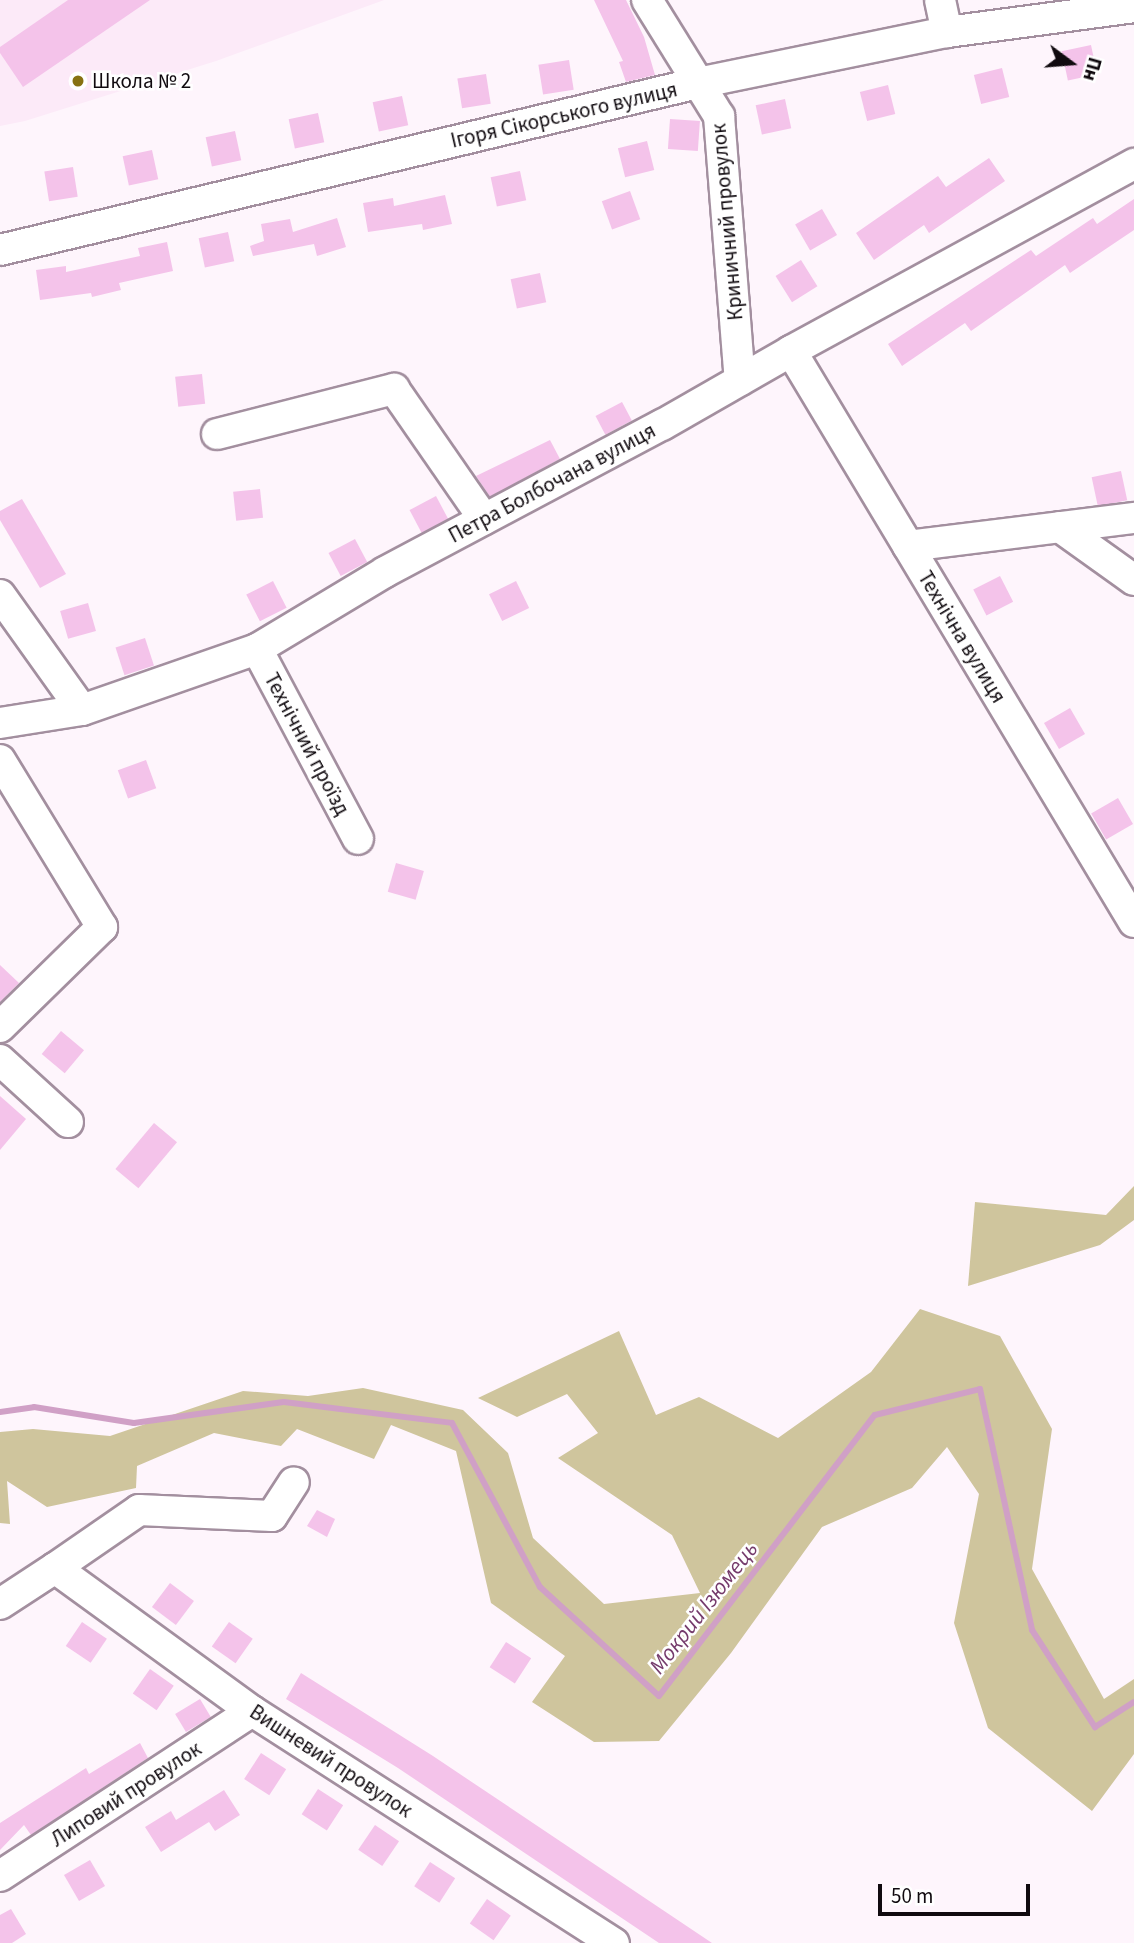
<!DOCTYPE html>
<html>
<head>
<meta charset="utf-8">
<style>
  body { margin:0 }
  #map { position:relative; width:1134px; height:1943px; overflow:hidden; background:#fef5fc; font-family:"Source Sans 3",sans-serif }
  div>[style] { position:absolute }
  .built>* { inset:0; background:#fceaf8 }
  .green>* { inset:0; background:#cfc59d }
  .stream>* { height:6px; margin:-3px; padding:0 3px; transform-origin:3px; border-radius:3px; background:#d0a0c6 }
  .building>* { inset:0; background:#f4c3ea; transform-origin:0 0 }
  .roads { filter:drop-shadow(2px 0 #a38f9f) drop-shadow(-2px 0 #a38f9f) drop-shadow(0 2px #a38f9f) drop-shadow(0 -2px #a38f9f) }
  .minor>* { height:30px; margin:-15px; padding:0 15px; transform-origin:15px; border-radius:15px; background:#fff }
  .dots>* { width:19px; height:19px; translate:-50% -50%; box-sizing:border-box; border:4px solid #fff; border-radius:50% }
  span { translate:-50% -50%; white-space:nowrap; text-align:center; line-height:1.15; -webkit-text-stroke:5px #fff; paint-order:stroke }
  .poi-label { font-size:21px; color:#100a0f }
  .left { translate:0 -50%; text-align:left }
  .street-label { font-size:21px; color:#100a0f }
  .water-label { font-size:23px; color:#753b6c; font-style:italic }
  .north { position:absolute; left:1036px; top:28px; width:70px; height:70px; -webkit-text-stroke:5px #fff; paint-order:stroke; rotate:106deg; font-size:19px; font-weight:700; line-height:28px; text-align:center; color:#100a0f }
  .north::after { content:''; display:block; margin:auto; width:24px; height:32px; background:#100a0f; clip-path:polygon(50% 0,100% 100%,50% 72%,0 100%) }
  .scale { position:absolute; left:878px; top:1884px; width:152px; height:32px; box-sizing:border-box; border:4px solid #100a0f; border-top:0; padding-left:9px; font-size:21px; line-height:24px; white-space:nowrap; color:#100a0f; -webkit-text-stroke:5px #fff; paint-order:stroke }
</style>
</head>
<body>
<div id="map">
  <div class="built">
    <div style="clip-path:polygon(0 0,384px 0,216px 61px,25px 121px,0 126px)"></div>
  </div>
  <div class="green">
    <div style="clip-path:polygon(1134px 1186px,1134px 1220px,1100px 1245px,968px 1286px,975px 1202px,1106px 1215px)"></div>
    <div style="clip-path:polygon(920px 1309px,1000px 1336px,1052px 1429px,1032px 1569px,1104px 1699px,1134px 1679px,1134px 1754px,1092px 1811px,988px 1728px,954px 1623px,979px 1494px,947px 1447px,912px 1488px,822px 1527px,731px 1653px,659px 1741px,594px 1742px,532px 1702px,565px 1656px,491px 1603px,456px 1451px,391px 1425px,374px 1459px,297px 1429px,281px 1446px,214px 1433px,137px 1466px,136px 1488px,47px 1507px,7px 1481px,10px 1524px,0 1523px,0 1432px,33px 1429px,110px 1436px,243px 1391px,308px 1396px,363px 1388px,463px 1410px,508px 1453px,533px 1538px,604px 1604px,700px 1593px,672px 1535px,558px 1458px,598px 1433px,567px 1394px,517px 1417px,478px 1398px,619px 1331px,656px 1415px,699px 1397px,778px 1438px,871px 1372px)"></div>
  </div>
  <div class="stream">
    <div style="left:0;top:1412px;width:34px;rotate:-8deg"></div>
    <div style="left:34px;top:1407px;width:101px;rotate:9.1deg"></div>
    <div style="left:134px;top:1423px;width:151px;rotate:-8deg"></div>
    <div style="left:284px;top:1402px;width:169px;rotate:7.1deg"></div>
    <div style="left:452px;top:1423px;width:186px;rotate:61.8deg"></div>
    <div style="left:540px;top:1587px;width:161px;rotate:42.5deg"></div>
    <div style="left:659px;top:1696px;width:354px;rotate:-52.5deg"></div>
    <div style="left:875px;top:1415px;width:108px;rotate:-13.9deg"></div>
    <div style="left:980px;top:1389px;width:247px;rotate:77.8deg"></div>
    <div style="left:1032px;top:1630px;width:116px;rotate:57deg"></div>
    <div style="left:1095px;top:1727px;width:46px;rotate:-32.7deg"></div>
  </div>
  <div class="building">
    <div style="clip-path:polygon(68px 0,150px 0,23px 87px,0 53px,0 47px)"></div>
    <div style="clip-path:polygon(594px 0,626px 0,644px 37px,655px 75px,626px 82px,619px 62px,623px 61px)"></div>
    <div style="left:1091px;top:45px;width:30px;height:30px;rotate:78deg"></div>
    <div style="left:569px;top:60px;width:30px;height:31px;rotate:81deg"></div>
    <div style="left:1002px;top:68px;width:30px;height:29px;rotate:76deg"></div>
    <div style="left:486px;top:74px;width:30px;height:29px;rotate:81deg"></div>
    <div style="left:888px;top:85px;width:30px;height:29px;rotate:76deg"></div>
    <div style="left:402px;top:96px;width:30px;height:30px;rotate:78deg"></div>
    <div style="left:785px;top:99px;width:30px;height:30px;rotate:78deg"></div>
    <div style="left:318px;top:113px;width:30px;height:30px;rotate:78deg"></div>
    <div style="left:670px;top:119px;width:30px;height:30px;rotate:4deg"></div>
    <div style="left:235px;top:131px;width:30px;height:30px;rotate:78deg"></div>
    <div style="left:647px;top:141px;width:30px;height:30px;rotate:76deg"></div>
    <div style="left:152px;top:150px;width:30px;height:30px;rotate:78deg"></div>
    <div style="clip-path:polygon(989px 158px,1005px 181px,929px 233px,924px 225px,874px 260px,856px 233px,938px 176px,946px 187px)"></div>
    <div style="left:73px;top:167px;width:30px;height:29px;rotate:81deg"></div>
    <div style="left:520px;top:171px;width:30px;height:30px;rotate:78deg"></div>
    <div style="left:630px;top:191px;width:30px;height:30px;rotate:70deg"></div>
    <div style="clip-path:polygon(445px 195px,452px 224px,423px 230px,422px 224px,368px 232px,363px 203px,393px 198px,394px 206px)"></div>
    <div style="clip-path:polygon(1134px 199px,1134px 230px,1070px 273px,1065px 265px,971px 331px,965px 323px,902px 366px,888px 344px,1031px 250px,1036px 256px,1093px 218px,1097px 224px)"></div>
    <div style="left:822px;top:209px;width:30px;height:31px;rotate:60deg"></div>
    <div style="clip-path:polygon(337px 218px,346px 247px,317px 256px,314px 244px,253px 256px,250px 246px,264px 241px,261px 224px,290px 219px,293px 232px)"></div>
    <div style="left:228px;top:232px;width:30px;height:30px;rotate:78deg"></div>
    <div style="clip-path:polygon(167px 242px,173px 271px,119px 283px,121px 290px,92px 297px,91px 293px,40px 300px,36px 270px,66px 266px,66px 272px,140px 256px,138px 248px)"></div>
    <div style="left:801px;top:260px;width:31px;height:30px;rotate:58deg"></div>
    <div style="left:540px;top:273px;width:30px;height:30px;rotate:78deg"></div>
    <div style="left:202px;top:374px;width:30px;height:27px;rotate:84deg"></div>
    <div style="left:622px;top:402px;width:21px;height:30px;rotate:62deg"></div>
    <div style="clip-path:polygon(550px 440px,560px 459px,490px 497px,476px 476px)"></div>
    <div style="left:1121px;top:471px;width:30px;height:30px;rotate:78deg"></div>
    <div style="left:260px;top:489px;width:29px;height:27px;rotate:84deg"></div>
    <div style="left:436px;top:496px;width:26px;height:30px;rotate:62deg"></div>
    <div style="clip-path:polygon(22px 499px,66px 574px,40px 588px,0 520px,0 511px)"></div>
    <div style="left:355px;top:539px;width:26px;height:30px;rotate:62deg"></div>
    <div style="left:1000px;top:576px;width:29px;height:30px;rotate:63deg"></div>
    <div style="left:273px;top:581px;width:30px;height:30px;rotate:63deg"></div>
    <div style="left:516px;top:581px;width:30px;height:30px;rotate:64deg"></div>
    <div style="left:88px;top:603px;width:29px;height:29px;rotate:74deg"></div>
    <div style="left:145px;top:638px;width:29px;height:31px;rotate:72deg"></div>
    <div style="left:1070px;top:708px;width:30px;height:30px;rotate:60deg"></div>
    <div style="left:146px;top:760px;width:30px;height:30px;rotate:70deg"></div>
    <div style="left:1118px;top:798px;width:30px;height:31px;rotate:60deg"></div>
    <div style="left:396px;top:863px;width:29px;height:30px;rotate:16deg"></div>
    <div style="clip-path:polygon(0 965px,19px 983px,0 1002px)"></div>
    <div style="left:61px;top:1031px;width:30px;height:30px;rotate:40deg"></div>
    <div style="clip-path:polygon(0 1096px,26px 1119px,0 1150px)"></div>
    <div style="left:154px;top:1123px;width:30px;height:60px;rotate:40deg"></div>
    <div style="clip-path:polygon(317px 1510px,335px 1519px,327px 1537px,307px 1526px)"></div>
    <div style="left:170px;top:1583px;width:30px;height:30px;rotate:37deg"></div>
    <div style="left:82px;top:1622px;width:30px;height:29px;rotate:34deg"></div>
    <div style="left:229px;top:1622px;width:29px;height:30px;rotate:35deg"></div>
    <div style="left:506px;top:1642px;width:30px;height:30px;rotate:33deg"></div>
    <div style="left:150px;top:1669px;width:29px;height:30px;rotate:35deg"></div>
    <div style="clip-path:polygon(301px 1673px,433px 1756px,712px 1943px,659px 1943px,398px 1768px,286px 1699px)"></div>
    <div style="left:200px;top:1699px;width:21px;height:29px;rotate:59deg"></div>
    <div style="clip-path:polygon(140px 1743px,148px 1758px,31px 1835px,24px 1825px,0 1850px,0 1823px,86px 1768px,89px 1774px)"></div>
    <div style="left:261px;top:1753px;width:30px;height:31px;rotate:33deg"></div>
    <div style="left:318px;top:1789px;width:30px;height:30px;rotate:33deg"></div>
    <div style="clip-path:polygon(224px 1790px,240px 1815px,215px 1831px,209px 1822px,161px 1852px,145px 1827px,171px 1811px,176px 1820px)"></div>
    <div style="left:375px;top:1825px;width:29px;height:30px;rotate:34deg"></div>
    <div style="left:90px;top:1860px;width:30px;height:30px;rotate:60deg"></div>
    <div style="left:430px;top:1862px;width:30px;height:29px;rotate:33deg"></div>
    <div style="left:487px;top:1899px;width:29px;height:30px;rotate:35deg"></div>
    <div style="clip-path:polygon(11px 1909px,26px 1934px,12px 1943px,0 1943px,0 1915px)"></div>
  </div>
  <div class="roads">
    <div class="minor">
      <div style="left:647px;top:0;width:137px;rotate:58.2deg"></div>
      <div style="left:719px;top:116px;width:265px;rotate:85.5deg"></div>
      <div style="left:940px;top:0;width:33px;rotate:78deg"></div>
      <div style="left:0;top:250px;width:718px;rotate:-13.46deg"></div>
      <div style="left:698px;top:83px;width:254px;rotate:-11.6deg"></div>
      <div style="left:947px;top:32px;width:189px;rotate:-7.6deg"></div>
      <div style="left:791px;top:351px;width:666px;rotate:59.01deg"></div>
      <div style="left:217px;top:434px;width:183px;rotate:-14.3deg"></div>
      <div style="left:394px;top:389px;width:158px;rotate:55.3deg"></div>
      <div style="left:1060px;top:527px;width:91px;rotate:35.6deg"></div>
      <div style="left:908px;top:546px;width:228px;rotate:-7.1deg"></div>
      <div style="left:0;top:595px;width:141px;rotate:54.5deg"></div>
      <div style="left:82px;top:710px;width:185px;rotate:-19.2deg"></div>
      <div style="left:257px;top:649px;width:149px;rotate:-31deg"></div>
      <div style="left:385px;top:572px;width:314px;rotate:-28deg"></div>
      <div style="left:662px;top:425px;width:149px;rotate:-29.8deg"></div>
      <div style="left:791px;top:351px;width:391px;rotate:-28.6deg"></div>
      <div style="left:257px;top:649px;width:215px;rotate:62deg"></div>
      <div style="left:0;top:723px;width:83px;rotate:-9deg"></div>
      <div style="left:0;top:760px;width:196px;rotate:58.6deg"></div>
      <div style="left:102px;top:927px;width:143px;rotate:135.6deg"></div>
      <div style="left:0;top:1060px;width:92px;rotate:42.4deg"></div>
      <div style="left:55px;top:1568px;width:102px;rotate:-34.6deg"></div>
      <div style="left:139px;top:1510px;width:133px;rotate:2.6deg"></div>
      <div style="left:272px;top:1516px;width:40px;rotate:-57.1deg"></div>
      <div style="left:0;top:1604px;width:66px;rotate:-33.2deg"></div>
      <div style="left:55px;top:1568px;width:243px;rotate:36deg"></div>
      <div style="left:252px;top:1711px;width:430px;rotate:32.7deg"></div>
      <div style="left:0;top:1876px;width:301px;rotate:-33.2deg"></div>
    </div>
  </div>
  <div class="dots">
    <div style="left:78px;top:81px;background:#877111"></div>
  </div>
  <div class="poi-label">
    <span class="left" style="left:92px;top:81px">Школа № 2</span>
  </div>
  <div class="street-label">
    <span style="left:564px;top:115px;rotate:-13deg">Ігоря Сікорського вулиця</span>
    <span style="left:727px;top:222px;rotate:-95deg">Криничний провулок</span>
    <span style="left:552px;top:483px;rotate:-28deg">Петра Болбочана вулиця</span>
    <span style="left:962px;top:637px;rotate:59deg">Технічна вулиця</span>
    <span style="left:307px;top:744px;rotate:62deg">Технічний проїзд</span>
    <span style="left:331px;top:1761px;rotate:33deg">Вишневий провулок</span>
    <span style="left:126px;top:1794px;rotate:-33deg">Липовий провулок</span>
  </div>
  <div class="water-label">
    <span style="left:704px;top:1608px;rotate:-52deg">Мокрий Ізюмець</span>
  </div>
  <div class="north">Пн</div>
  <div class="scale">50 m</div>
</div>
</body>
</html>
